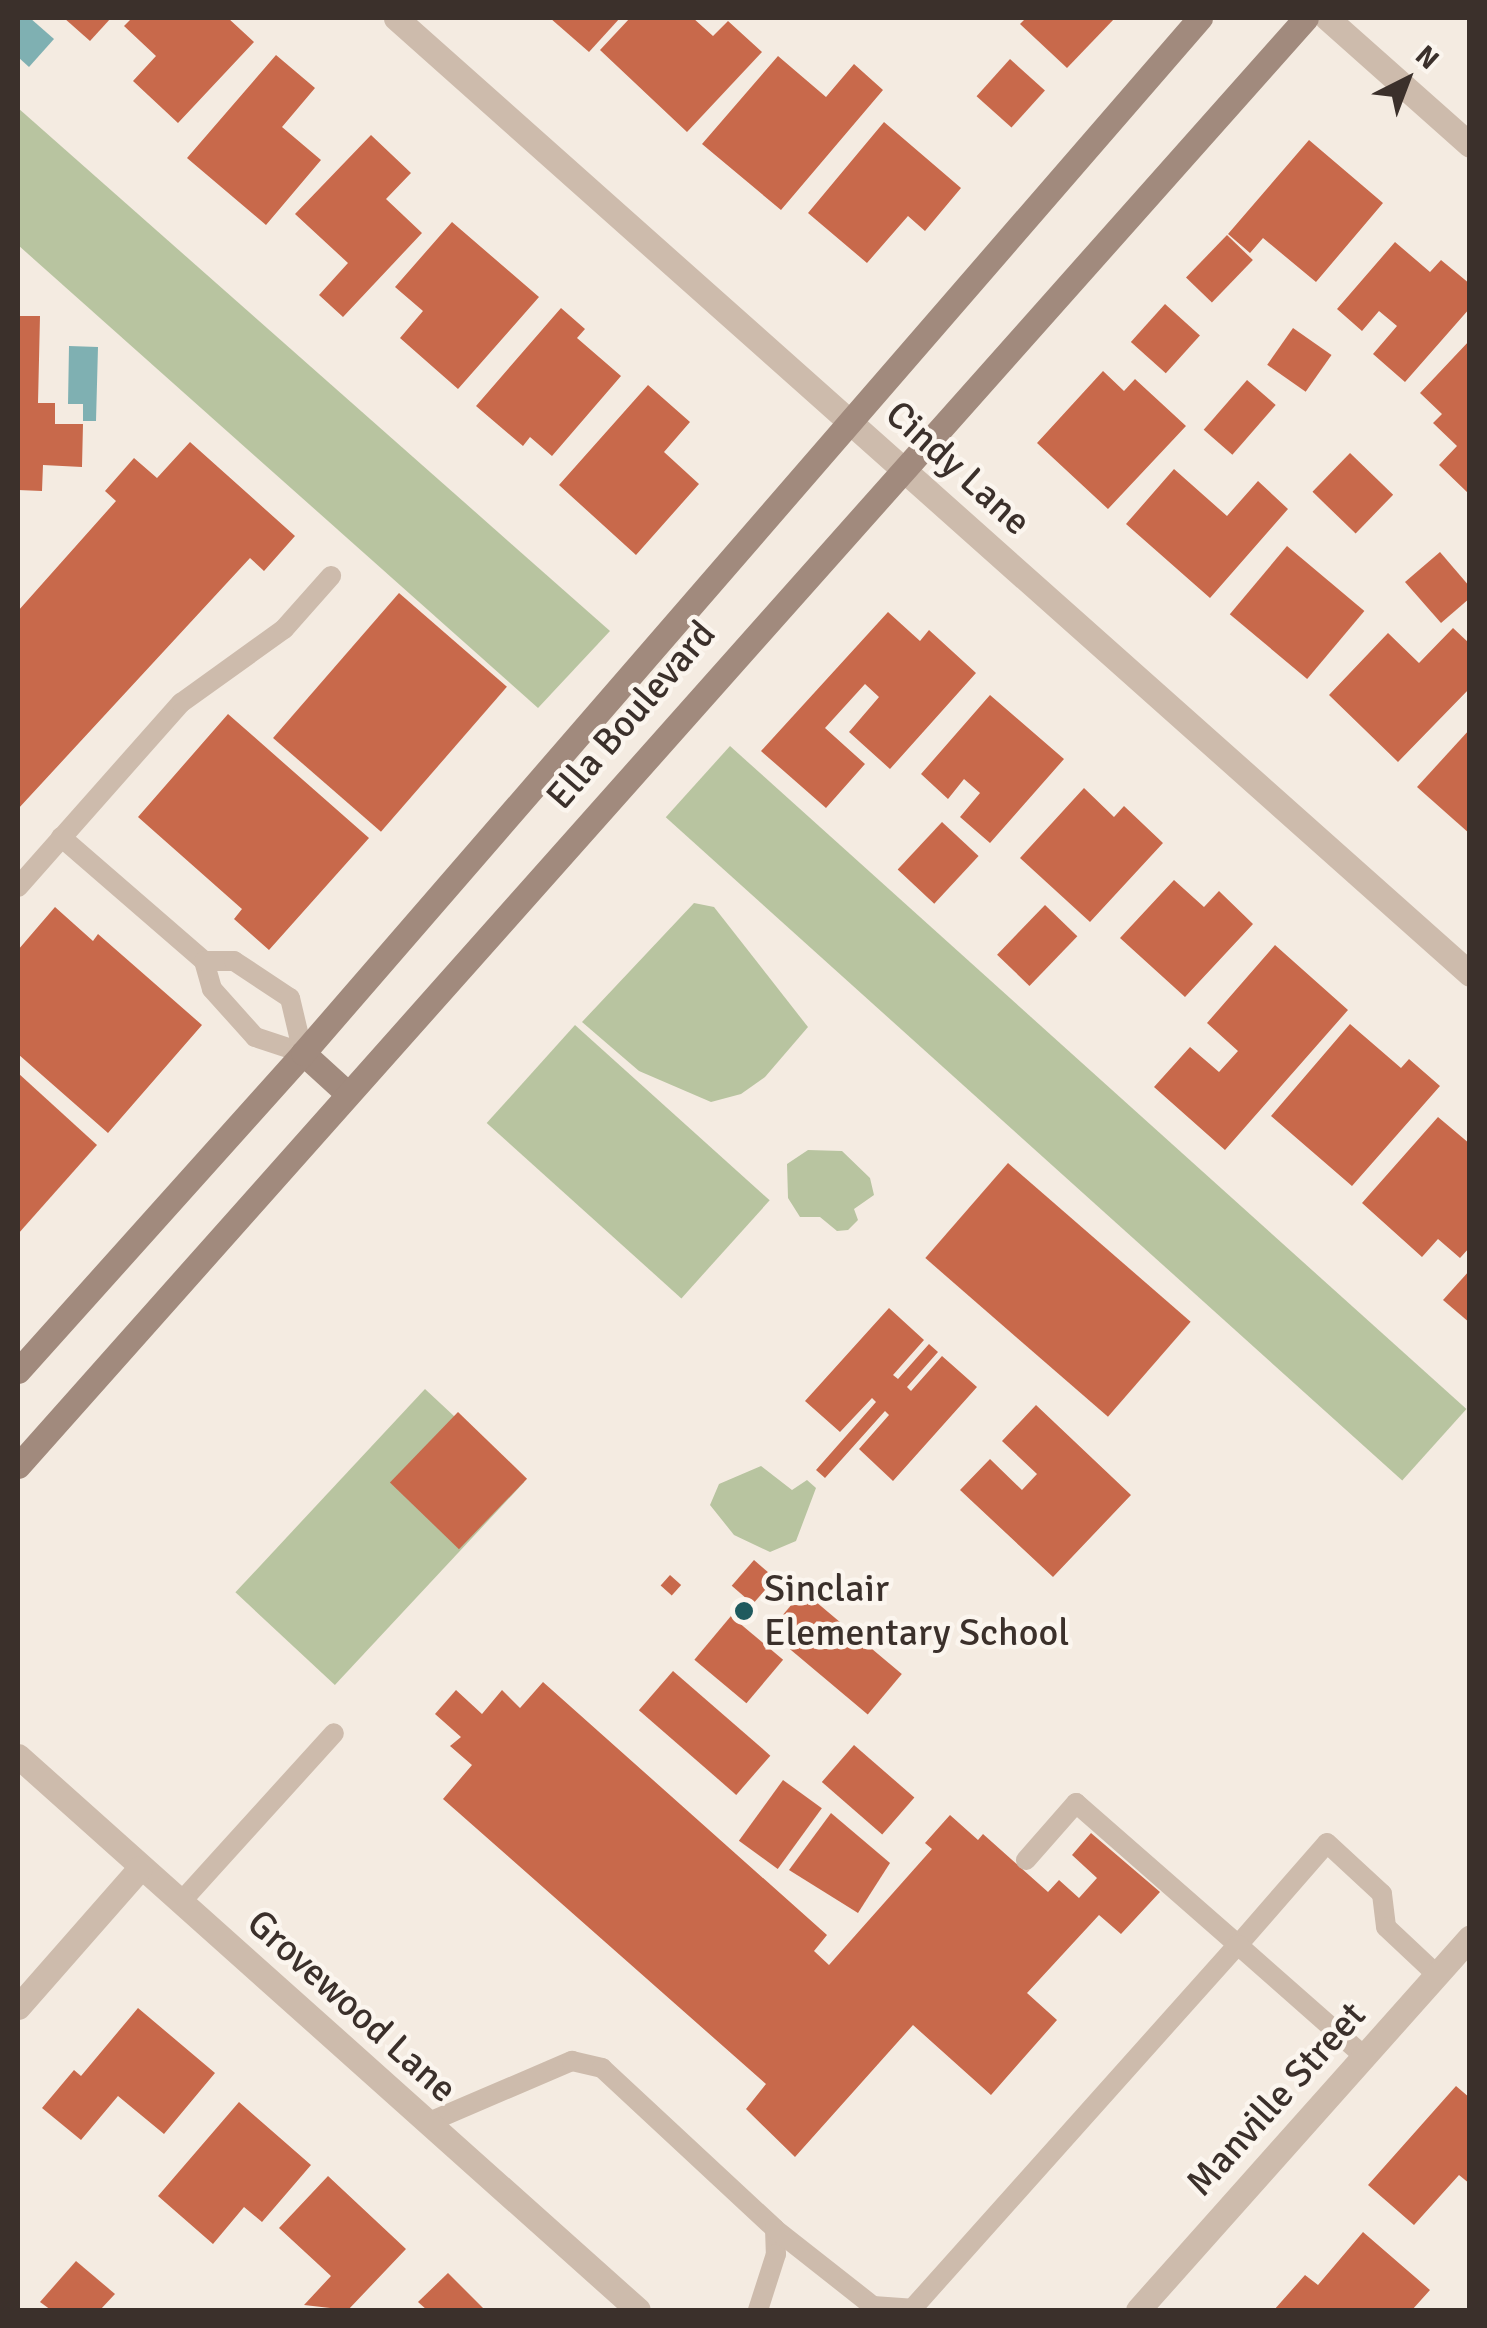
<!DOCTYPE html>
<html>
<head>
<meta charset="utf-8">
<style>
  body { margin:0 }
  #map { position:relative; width:1487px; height:2328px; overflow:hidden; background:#f4ebe1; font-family:Signika,sans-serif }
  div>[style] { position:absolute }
  .green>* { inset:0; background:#b8c4a0; transform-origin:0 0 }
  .water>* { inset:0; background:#7fb0b2 }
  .building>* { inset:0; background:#c8694b; transform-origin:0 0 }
  .service>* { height:20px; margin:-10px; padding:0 10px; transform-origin:10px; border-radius:10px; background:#cdbbac }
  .minor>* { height:25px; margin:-12.5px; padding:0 12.5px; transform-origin:12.5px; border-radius:12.5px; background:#cdbbac }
  .secondary>* { height:25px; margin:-12.5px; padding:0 12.5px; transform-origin:12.5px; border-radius:12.5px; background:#a18a7d }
  .dots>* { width:28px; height:28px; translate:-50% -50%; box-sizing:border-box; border:5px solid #fbf5ee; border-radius:50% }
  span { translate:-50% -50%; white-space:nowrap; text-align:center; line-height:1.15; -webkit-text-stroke:9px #fbf5ee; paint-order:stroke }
  .street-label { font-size:38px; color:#3b302b }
  .poi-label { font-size:38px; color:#3b302b }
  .left { translate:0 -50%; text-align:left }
  .frame { position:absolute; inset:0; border:20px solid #3b302b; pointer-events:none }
  .north { position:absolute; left:1357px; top:30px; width:100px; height:100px; -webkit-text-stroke:8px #fbf5ee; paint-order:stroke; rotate:42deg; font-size:28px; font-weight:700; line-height:40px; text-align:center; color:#3b302b }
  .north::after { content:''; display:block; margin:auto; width:35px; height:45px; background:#3b302b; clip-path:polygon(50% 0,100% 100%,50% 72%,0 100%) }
</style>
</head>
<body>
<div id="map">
  <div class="green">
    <div style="clip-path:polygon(18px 108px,610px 631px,538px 708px,18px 245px)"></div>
    <div style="left:730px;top:746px;width:991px;height:96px;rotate:42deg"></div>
    <div style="clip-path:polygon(694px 903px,714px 907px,808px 1027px,765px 1077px,741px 1094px,711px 1102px,639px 1071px,582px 1022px)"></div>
    <div style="left:575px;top:1025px;width:262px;height:132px;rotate:42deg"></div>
    <div style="clip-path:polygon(808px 1150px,842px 1151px,870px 1178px,874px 1195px,854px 1209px,858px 1220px,848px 1230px,837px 1231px,820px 1217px,800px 1217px,788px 1198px,787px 1164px)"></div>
    <div style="left:425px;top:1389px;width:136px;height:278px;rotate:43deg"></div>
    <div style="clip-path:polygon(761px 1466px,792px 1490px,807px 1480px,816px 1488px,796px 1541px,770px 1552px,734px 1535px,710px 1505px,719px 1484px)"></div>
  </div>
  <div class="water">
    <div style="clip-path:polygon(18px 18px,30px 18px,54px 39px,29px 67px,18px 57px)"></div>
    <div style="clip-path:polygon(69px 346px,98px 347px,96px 421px,83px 421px,83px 404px,68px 404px)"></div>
  </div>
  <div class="building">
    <div style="clip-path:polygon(64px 18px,111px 18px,90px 41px)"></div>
    <div style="clip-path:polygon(132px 18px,228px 18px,254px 42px,178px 123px,133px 81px,156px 56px,124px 26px)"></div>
    <div style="clip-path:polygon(550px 18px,620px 18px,589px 52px)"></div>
    <div style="clip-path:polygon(630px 18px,693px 18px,713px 36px,728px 21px,762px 52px,687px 132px,600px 50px)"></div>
    <div style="clip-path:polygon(1026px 18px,1115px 18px,1067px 68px,1020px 24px)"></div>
    <div style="clip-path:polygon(276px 55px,315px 88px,282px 127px,321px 160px,266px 225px,187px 158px)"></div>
    <div style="clip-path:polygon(778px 56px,826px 97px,854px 64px,883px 90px,781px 210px,702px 144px)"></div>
    <div style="left:1010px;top:59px;width:47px;height:50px;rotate:42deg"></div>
    <div style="clip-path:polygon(884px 122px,961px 188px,925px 231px,908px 216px,867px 263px,808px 213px)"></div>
    <div style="clip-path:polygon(371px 135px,411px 173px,386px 199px,422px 233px,343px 317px,319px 295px,348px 263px,295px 214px)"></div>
    <div style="clip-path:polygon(1309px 140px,1383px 203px,1316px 282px,1263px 238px,1250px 253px,1228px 234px)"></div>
    <div style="clip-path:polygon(452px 222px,539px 297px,458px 389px,400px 338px,423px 311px,395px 287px)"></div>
    <div style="left:1227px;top:235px;width:36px;height:59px;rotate:44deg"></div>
    <div style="clip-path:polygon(1395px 242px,1430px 272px,1441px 260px,1470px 284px,1470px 308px,1405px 382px,1373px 354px,1397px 326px,1379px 311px,1362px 331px,1337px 309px)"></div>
    <div style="left:1165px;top:304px;width:47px;height:51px;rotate:42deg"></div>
    <div style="clip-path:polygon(561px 308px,585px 329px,577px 338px,621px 376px,552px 456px,530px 437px,523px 446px,476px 406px)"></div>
    <div style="clip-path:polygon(18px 316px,40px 316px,38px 403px,55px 403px,55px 424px,83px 424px,82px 467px,43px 465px,42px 491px,18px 490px)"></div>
    <div style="left:1293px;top:328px;width:47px;height:45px;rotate:35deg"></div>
    <div style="clip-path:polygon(1470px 340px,1470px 491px,1468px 493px,1439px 465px,1457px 446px,1433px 423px,1442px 414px,1420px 393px)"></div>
    <div style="clip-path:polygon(1103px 371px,1124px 391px,1135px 379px,1186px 426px,1108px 509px,1037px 443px)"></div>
    <div style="left:1247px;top:380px;width:38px;height:66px;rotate:41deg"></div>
    <div style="clip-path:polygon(648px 385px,690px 422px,664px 452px,699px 484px,636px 555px,559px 485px)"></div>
    <div style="clip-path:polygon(190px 442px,295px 536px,264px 571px,250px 558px,18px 809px,18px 611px,116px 501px,105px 491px,134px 458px,157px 478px)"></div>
    <div style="left:1350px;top:453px;width:60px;height:54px;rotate:44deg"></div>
    <div style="clip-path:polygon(1174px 469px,1227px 516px,1258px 481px,1288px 509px,1210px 598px,1126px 524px)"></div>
    <div style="left:1287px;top:546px;width:101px;height:89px;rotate:40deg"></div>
    <div style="clip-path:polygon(1440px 552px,1470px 587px,1470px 598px,1441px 623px,1405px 582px)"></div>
    <div style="left:399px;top:593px;width:143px;height:192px;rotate:41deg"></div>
    <div style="clip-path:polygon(888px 612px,920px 641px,929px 630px,976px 673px,890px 769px,849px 732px,879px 697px,865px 684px,825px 728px,865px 764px,826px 808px,761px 751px)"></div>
    <div style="clip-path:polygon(1453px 628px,1470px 644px,1470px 688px,1398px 762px,1329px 695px,1388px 633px,1419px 663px)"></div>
    <div style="clip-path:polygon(990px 695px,1064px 759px,990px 843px,960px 817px,980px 793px,964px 779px,948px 799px,921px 774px)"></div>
    <div style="clip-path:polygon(228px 714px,369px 838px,269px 950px,234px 919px,242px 909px,138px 817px)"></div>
    <div style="clip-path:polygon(1470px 729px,1470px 834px,1417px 787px)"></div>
    <div style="clip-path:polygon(1084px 788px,1114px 817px,1124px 806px,1163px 843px,1090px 922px,1020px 858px)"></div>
    <div style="left:942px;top:822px;width:50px;height:65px;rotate:43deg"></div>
    <div style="clip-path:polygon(1174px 880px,1204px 907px,1219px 891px,1253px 924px,1185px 997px,1120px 938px)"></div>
    <div style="left:1045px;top:905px;width:45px;height:69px;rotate:44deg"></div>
    <div style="clip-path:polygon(55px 907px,93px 941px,98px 934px,202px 1025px,108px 1133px,18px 1054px,18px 950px)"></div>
    <div style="clip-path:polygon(1275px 945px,1348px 1010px,1225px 1150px,1154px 1087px,1190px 1047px,1219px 1072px,1238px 1051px,1207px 1023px)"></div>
    <div style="clip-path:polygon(1350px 1024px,1401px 1068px,1409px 1059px,1440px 1086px,1352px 1186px,1271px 1116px)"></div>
    <div style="clip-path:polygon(18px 1073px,97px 1145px,18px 1234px)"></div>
    <div style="clip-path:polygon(1438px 1117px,1470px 1144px,1470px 1247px,1460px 1258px,1438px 1239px,1422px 1257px,1362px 1203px)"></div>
    <div style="left:1008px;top:1163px;width:242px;height:126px;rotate:41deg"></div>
    <div style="clip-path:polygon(1470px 1270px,1470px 1323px,1443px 1300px)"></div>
    <div style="clip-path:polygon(889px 1308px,924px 1340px,893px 1375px,898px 1379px,929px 1344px,938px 1352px,907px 1387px,911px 1391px,942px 1356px,977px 1387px,893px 1481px,859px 1449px,889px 1415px,885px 1411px,825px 1478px,816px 1470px,876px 1402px,872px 1398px,840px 1432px,805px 1401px)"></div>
    <div style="clip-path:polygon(1036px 1405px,1131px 1495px,1053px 1577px,960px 1490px,990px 1459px,1022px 1490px,1037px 1474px,1002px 1441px)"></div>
    <div style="left:458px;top:1412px;width:96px;height:98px;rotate:44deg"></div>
    <div style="left:754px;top:1560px;width:28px;height:34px;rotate:41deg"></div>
    <div style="left:670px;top:1575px;width:15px;height:14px;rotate:42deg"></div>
    <div style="left:803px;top:1591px;width:129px;height:53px;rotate:40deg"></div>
    <div style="left:731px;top:1616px;width:68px;height:57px;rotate:40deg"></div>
    <div style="left:673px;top:1671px;width:129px;height:52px;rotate:41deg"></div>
    <div style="clip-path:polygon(543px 1682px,827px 1935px,814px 1951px,829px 1965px,932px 1849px,925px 1843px,950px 1815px,978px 1840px,983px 1834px,1048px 1892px,1059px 1880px,1079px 1898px,1097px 1878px,1072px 1855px,1091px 1833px,1160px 1892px,1121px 1934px,1099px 1915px,1027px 1993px,1057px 2020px,991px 2095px,913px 2025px,795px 2157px,746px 2109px,766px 2084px,443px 1799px,472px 1765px,450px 1746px,461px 1737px,435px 1714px,456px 1690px,482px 1714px,502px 1690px,520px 1708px)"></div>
    <div style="left:854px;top:1745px;width:80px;height:49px;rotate:41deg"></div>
    <div style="left:783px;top:1780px;width:48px;height:75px;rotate:36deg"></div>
    <div style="clip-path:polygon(831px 1813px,890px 1863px,858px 1913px,789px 1870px)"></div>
    <div style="clip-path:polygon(138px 2008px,215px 2073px,164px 2134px,118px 2096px,81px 2140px,42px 2108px,74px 2070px,81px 2076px)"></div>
    <div style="clip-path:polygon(1456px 2086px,1470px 2098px,1470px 2184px,1459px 2175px,1414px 2225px,1368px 2185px)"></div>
    <div style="clip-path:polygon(239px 2102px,311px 2165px,262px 2222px,244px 2207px,213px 2244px,158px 2196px)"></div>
    <div style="clip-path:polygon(328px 2176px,406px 2249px,348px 2310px,304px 2305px,331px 2276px,279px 2228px)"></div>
    <div style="clip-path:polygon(1363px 2232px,1430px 2290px,1412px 2310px,1274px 2310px,1305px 2275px,1318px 2285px)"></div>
    <div style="clip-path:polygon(76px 2261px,115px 2294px,100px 2310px,51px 2310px,40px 2302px)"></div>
    <div style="clip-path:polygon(448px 2273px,485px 2310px,427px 2310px,418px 2302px)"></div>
  </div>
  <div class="service">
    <div style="left:61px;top:837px;width:189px;rotate:40.9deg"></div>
    <div style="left:204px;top:961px;width:29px;rotate:74deg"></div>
    <div style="left:212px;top:989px;width:64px;rotate:48.1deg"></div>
    <div style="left:255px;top:1037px;width:51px;rotate:18.4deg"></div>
    <div style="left:18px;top:887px;width:246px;rotate:-48.5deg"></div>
    <div style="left:181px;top:703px;width:127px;rotate:-35.7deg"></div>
    <div style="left:284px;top:629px;width:71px;rotate:-48.4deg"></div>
    <div style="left:204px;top:961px;width:30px"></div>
    <div style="left:234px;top:961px;width:67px;rotate:33.5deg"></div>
    <div style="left:290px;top:998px;width:57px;rotate:76.7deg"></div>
    <div style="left:1026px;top:1860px;width:76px;rotate:-48.7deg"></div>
    <div style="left:1076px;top:1803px;width:215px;rotate:41.2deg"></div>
    <div style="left:1238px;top:1945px;width:135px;rotate:-48.9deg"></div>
    <div style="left:1327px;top:1843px;width:75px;rotate:42.8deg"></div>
    <div style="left:1382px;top:1894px;width:33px;rotate:83deg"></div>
    <div style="left:1386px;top:1927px;width:69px;rotate:43.2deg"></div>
    <div style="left:180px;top:1903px;width:229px;rotate:-47.8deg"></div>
    <div style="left:427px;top:2123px;width:158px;rotate:-23.2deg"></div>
    <div style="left:572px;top:2061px;width:31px;rotate:13deg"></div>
    <div style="left:602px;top:2068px;width:236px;rotate:42.9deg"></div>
    <div style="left:775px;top:2229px;width:25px;rotate:88deg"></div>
    <div style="left:776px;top:2254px;width:59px;rotate:107.8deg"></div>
    <div style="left:775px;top:2229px;width:125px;rotate:38.2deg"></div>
    <div style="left:873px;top:2306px;width:39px;rotate:4deg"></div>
    <div style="left:912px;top:2309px;width:489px;rotate:-48.2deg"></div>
    <div style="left:1238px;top:1945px;width:169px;rotate:41.4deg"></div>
  </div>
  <div class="minor">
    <div style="left:396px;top:18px;width:1438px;rotate:41.67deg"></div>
    <div style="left:1327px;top:18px;width:191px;rotate:41.6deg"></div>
    <div style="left:18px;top:1756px;width:831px;rotate:41.78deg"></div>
    <div style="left:18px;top:2007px;width:185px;rotate:-48.7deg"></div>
    <div style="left:1138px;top:2310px;width:499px;rotate:-48.3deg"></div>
  </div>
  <div class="secondary">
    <div style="left:303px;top:1053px;width:59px;rotate:42.3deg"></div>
    <div style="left:18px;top:1371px;width:427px;rotate:-48.1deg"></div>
    <div style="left:303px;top:1053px;width:1370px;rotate:-49.09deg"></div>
    <div style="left:18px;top:1466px;width:1938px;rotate:-48.35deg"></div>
  </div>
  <div class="dots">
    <div style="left:744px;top:1611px;background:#1f5a5e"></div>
  </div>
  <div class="street-label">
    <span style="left:958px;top:468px;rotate:42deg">Cindy Lane</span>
    <span style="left:631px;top:715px;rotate:-49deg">Ella Boulevard</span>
    <span style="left:352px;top:2006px;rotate:42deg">Grovewood Lane</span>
    <span style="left:1276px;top:2099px;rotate:-48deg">Manville Street</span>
  </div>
  <div class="poi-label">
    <span class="left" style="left:764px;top:1611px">Sinclair<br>Elementary School</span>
  </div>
  <div class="frame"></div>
  <div class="north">N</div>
</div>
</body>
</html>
